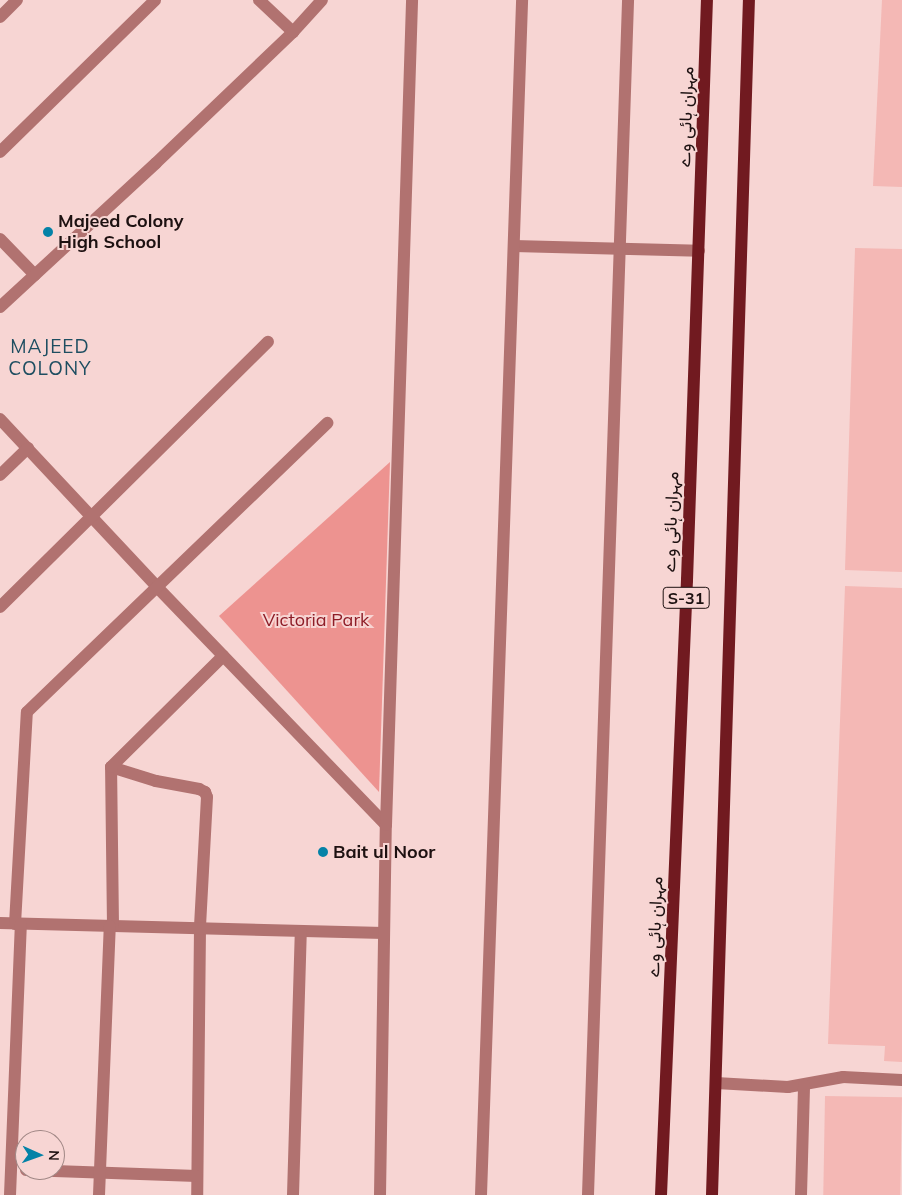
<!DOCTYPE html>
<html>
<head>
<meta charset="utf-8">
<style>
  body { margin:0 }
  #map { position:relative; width:902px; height:1195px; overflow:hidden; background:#f7d5d3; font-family:Mulish,Vazirmatn,sans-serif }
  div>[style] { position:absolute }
  .green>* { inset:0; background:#ed9390 }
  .building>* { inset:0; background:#f4b8b5; transform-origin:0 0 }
  .minor>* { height:12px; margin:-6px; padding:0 6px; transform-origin:6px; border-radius:6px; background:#b17270 }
  .major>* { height:12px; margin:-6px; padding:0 6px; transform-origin:6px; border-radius:6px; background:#711a20 }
  .dots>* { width:14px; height:14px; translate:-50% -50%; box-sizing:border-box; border:2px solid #f7d5d3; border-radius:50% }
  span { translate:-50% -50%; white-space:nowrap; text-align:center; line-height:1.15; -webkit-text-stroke:4px #f7d5d3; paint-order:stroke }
  .shield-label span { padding:1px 4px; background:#f7d5d3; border:1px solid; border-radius:4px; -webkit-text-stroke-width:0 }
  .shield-label { font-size:16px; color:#1d1111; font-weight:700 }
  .street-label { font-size:18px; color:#1d1111 }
  .poi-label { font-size:18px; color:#1d1111; font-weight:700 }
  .left { translate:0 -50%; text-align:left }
  .park-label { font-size:18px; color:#8e1d27 }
  .neighbourhood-label { font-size:19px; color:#1e4e61; letter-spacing:1px }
  .north { position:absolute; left:15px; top:1130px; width:50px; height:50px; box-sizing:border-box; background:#f7d5d3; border:1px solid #a08785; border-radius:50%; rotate:92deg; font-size:14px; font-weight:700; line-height:20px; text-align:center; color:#1d1111 }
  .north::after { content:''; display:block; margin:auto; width:18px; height:22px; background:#0482a7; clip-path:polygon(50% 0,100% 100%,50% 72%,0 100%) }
</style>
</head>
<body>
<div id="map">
  <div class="green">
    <div style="clip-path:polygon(390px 462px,379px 792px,219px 616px)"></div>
  </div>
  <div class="building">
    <div style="clip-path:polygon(882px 0,902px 0,902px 187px,873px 186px)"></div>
    <div style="clip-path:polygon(855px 248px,902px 249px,902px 572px,845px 570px)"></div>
    <div style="clip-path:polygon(845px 586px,902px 588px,902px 1062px,884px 1061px,885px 1046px,828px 1044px)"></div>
    <div style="left:825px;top:1096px;width:77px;height:99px;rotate:1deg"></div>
  </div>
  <div class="minor">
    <div style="left:259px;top:0;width:47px;rotate:43.3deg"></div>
    <div style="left:0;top:17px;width:24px;rotate:-45deg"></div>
    <div style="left:0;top:152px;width:217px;rotate:-44.4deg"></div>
    <div style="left:0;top:239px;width:50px;rotate:45.8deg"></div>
    <div style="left:514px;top:246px;width:185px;rotate:1.5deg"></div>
    <div style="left:0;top:307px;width:212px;rotate:-42.7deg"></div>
    <div style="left:156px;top:163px;width:190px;rotate:-43.7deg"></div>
    <div style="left:293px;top:32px;width:43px;rotate:-47.8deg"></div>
    <div style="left:0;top:419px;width:230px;rotate:46.9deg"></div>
    <div style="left:157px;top:587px;width:330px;rotate:46.1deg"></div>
    <div style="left:0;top:475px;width:39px;rotate:-44deg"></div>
    <div style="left:0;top:607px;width:377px;rotate:-44.7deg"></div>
    <div style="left:111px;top:767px;width:47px;rotate:17.3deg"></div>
    <div style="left:156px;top:781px;width:44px;rotate:10.5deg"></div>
    <div style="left:199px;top:789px;width:7px;rotate:27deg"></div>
    <div style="left:205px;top:792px;width:5px;rotate:68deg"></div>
    <div style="left:207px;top:797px;width:131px;rotate:93.1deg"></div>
    <div style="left:200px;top:928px;width:267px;rotate:90.6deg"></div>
    <div style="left:0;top:923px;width:384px;rotate:1.5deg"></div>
    <div style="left:15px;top:924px;width:212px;rotate:-86.8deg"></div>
    <div style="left:27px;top:712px;width:417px;rotate:-43.9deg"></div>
    <div style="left:113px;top:926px;width:159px;rotate:-90.7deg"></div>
    <div style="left:111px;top:767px;width:158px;rotate:-44.7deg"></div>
    <div style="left:716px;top:1083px;width:72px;rotate:3.2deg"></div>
    <div style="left:788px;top:1087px;width:56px;rotate:-10.3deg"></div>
    <div style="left:843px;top:1077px;width:59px;rotate:2.9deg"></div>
    <div style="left:26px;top:1170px;width:171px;rotate:2deg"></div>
    <div style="left:10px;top:1195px;width:271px;rotate:-87.7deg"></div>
    <div style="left:99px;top:1195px;width:269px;rotate:-87.7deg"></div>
    <div style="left:293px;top:1195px;width:264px;rotate:-88.3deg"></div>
    <div style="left:380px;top:1195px;width:370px;rotate:-89.1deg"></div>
    <div style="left:386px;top:825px;width:825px;rotate:-88.19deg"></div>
    <div style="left:481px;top:1195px;width:1196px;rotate:-88.03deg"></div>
    <div style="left:588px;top:1195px;width:1196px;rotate:-88.08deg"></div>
    <div style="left:801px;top:1195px;width:110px;rotate:-88.4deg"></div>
  </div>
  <div class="major">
    <div style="left:661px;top:1195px;width:616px;rotate:-87.58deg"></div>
    <div style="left:687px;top:580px;width:580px;rotate:-88.03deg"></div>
    <div style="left:712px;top:1195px;width:1196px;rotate:-88.23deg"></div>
  </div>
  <div class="dots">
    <div style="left:48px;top:232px;background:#0482a7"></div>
    <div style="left:323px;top:852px;background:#0482a7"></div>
  </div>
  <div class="shield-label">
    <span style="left:686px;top:598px">S-31</span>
  </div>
  <div class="street-label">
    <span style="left:686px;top:117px;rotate:-88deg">مہران ہائی وے</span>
    <span style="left:671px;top:522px;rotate:-88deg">مہران ہائی وے</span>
    <span style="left:655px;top:927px;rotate:-88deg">مہران ہائی وے</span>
  </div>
  <div class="poi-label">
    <span class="left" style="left:58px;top:232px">Majeed Colony<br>High School</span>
    <span class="left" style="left:333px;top:852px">Bait ul Noor</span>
  </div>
  <div class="park-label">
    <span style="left:316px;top:620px">Victoria Park</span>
  </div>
  <div class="neighbourhood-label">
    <span style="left:50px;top:358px">MAJEED<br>COLONY</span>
  </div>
  <div class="north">N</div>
</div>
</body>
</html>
